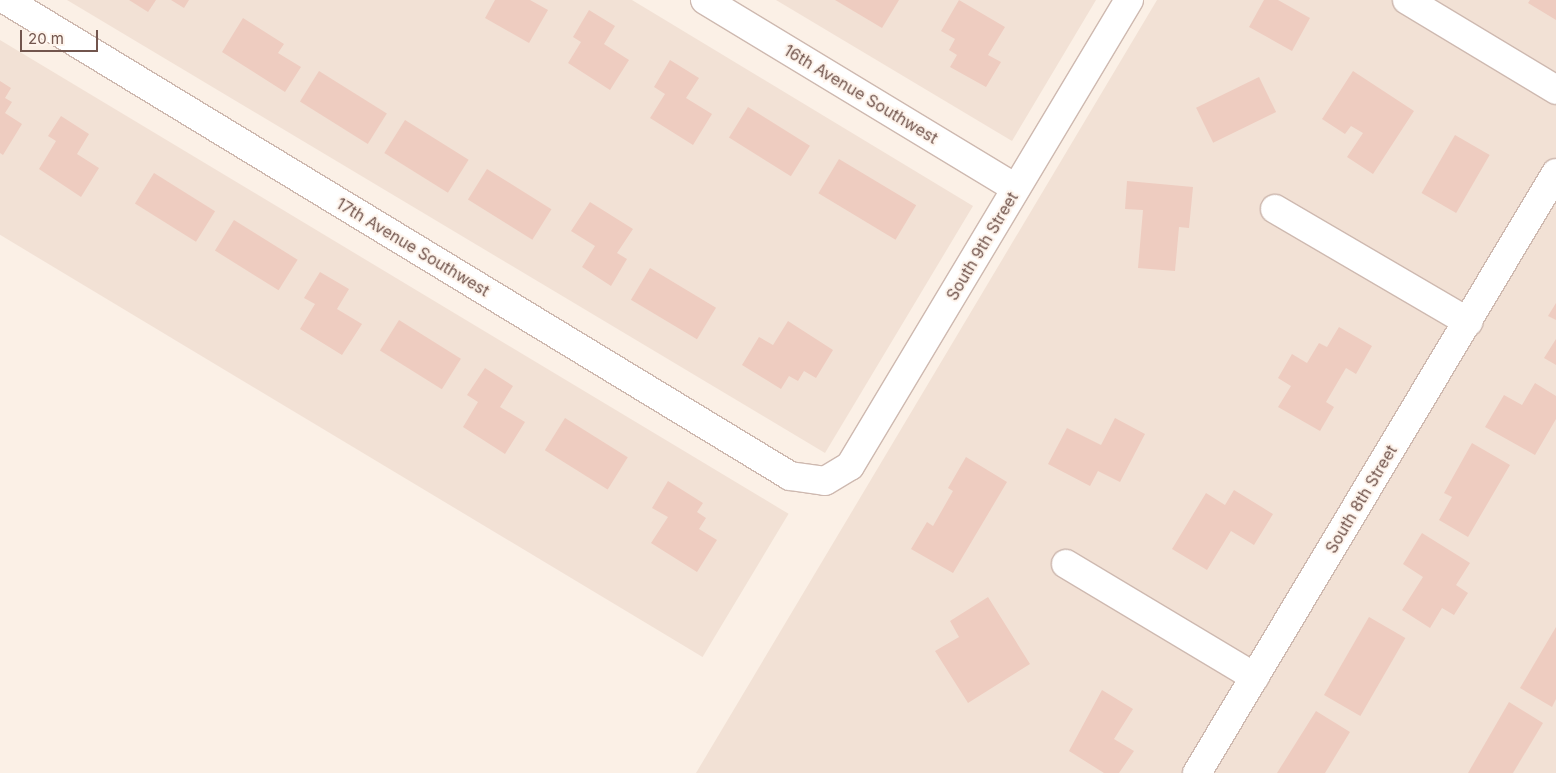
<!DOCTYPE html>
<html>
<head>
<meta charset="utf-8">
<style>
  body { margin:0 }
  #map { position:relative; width:1556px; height:773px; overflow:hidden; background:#fbf0e6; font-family:Inter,sans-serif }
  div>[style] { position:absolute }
  .residential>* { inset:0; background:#f2e1d5; transform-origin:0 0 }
  .building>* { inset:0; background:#eeccc0; transform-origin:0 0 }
  .roads { filter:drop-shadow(1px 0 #ceb9b0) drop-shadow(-1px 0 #ceb9b0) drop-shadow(0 1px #ceb9b0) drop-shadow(0 -1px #ceb9b0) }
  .minor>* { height:28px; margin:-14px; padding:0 14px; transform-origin:14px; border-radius:14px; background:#fff }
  span { translate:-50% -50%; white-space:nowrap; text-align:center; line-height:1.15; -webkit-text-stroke:4px #fef4ec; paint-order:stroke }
  .street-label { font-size:16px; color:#72554d }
  .scale { position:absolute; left:20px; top:30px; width:78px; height:22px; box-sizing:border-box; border:2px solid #72554d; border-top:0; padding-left:6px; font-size:15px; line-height:18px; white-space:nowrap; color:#72554d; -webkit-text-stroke:4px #fef4ec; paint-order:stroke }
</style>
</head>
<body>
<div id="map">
  <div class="residential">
    <div style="clip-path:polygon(67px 0,632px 0,973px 206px,825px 453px)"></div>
    <div style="clip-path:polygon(776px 0,1096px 0,1012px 141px)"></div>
    <div style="clip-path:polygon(1157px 0,1556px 0,1556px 773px,696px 773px)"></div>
    <div style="left:0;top:40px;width:920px;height:167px;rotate:31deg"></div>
  </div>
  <div class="building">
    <div style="clip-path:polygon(129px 0,156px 0,148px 12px)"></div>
    <div style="clip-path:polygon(171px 0,189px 0,184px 8px)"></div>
    <div style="clip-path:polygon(495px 0,530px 0,548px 10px,529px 43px,485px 18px)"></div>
    <div style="clip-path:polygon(835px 0,899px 0,882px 28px)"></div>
    <div style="clip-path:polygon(959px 0,1005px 27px,988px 55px,1001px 62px,986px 87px,950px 67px,957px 55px,949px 50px,955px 39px,941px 31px)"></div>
    <div style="clip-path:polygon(1264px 0,1278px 0,1310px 18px,1292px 51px,1249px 27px)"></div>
    <div style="clip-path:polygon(1530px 0,1556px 0,1556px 20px,1528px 3px)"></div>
    <div style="clip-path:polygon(589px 10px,615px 26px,604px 44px,629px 60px,610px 90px,568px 63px,581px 42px,573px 37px)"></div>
    <div style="clip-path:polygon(243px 18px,284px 44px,278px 53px,301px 67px,285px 92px,222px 52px)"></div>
    <div style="clip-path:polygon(670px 60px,699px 78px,686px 98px,712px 114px,693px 145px,650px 118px,665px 94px,654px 87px)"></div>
    <div style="left:319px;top:71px;width:80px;height:36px;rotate:32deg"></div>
    <div style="clip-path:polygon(1353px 71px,1414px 111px,1373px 174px,1347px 157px,1363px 133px,1351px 126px,1345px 134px,1322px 119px)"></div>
    <div style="left:1259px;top:77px;width:39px;height:70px;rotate:64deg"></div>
    <div style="clip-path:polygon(0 81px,11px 88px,5px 98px,12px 102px,5px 113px,22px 124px,3px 155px,0 153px)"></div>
    <div style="left:748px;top:107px;width:73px;height:36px;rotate:32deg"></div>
    <div style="clip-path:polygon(61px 116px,89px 134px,77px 154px,99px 168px,81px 197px,39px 169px,56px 141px,48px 136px)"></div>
    <div style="left:405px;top:120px;width:75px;height:39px;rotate:32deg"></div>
    <div style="left:1455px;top:135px;width:40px;height:67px;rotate:30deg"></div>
    <div style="left:839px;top:159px;width:90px;height:40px;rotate:31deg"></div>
    <div style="left:487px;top:169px;width:76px;height:36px;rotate:32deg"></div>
    <div style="left:154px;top:173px;width:72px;height:36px;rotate:32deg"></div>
    <div style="clip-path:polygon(1127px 181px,1193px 187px,1189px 228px,1179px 227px,1175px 271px,1138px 268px,1143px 210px,1125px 209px)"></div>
    <div style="clip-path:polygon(590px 202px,633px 229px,617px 253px,627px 259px,611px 286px,582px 267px,595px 246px,571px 231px)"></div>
    <div style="left:234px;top:220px;width:75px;height:36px;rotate:32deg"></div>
    <div style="left:650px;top:268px;width:77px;height:37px;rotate:31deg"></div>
    <div style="clip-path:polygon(320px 272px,349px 289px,337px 309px,362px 324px,342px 355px,300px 329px,315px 304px,304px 298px)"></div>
    <div style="clip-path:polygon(1556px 303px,1556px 320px,1548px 316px)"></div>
    <div style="left:399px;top:320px;width:73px;height:36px;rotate:32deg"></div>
    <div style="clip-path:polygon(788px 321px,833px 350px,816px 378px,804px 371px,798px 381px,789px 376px,781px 389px,742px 365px,759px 337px,773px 345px)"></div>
    <div style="clip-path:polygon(1339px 327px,1372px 346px,1356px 374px,1346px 368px,1326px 402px,1334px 407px,1320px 431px,1278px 407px,1291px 386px,1278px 378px,1292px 354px,1307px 363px,1319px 343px,1327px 347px)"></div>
    <div style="clip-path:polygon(1556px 339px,1556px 365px,1544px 358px)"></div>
    <div style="clip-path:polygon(485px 368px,513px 386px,500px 407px,525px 422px,505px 454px,463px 427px,478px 402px,467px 395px)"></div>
    <div style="clip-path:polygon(1535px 383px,1556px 396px,1556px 419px,1535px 455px,1485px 427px,1504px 395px,1522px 405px)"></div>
    <div style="left:565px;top:418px;width:74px;height:38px;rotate:32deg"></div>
    <div style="clip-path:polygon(1115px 418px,1145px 434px,1120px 482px,1098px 471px,1090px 486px,1048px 464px,1067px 428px,1101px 445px)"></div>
    <div style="clip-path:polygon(1472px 443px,1510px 465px,1468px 537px,1439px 520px,1452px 497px,1444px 493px)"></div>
    <div style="clip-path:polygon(966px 457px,1007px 482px,953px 573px,911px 549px,927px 522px,933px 526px,953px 491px,948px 488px)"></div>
    <div style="clip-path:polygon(668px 481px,703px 503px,697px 512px,706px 518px,699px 529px,717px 540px,697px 572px,651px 543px,668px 517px,652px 508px)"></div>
    <div style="clip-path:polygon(1234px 490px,1273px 514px,1254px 545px,1231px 531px,1207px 570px,1172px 549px,1206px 493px,1225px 505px)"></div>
    <div style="clip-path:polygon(1422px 533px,1470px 563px,1456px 585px,1468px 593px,1454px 615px,1442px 608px,1430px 628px,1402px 610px,1423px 577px,1403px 564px)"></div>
    <div style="clip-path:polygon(988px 597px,1030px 664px,968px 703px,935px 651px,959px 637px,950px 621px)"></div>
    <div style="left:1369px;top:617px;width:42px;height:90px;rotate:30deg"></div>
    <div style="clip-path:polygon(1556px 627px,1556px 699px,1552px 707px,1520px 688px)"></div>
    <div style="clip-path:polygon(1102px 690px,1133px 709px,1114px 739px,1134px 751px,1119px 773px,1104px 773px,1069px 751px)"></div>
    <div style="clip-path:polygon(1509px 702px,1543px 723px,1513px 773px,1468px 773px)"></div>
    <div style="clip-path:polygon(1316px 711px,1350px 732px,1325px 773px,1277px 773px)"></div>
  </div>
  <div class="roads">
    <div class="minor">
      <div style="left:6px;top:0;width:917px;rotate:31.26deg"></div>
      <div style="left:790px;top:476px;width:35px;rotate:8deg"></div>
      <div style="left:825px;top:481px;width:29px;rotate:-31deg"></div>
      <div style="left:850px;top:466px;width:543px;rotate:-59.09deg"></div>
      <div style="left:705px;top:0;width:363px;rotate:31.2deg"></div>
      <div style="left:1407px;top:0;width:174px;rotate:31.1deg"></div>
      <div style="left:1275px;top:209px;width:224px;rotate:30.3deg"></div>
      <div style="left:1066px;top:564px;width:220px;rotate:30.9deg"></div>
      <div style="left:1197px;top:773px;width:699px;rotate:-59.11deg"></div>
    </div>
  </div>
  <div class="street-label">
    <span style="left:861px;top:94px;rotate:31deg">16th Avenue Southwest</span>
    <span style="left:982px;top:246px;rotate:-59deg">South 9th Street</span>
    <span style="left:413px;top:247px;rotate:31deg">17th Avenue Southwest</span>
    <span style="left:1361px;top:499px;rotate:-59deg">South 8th Street</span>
  </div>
  <div class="scale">20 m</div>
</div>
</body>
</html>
